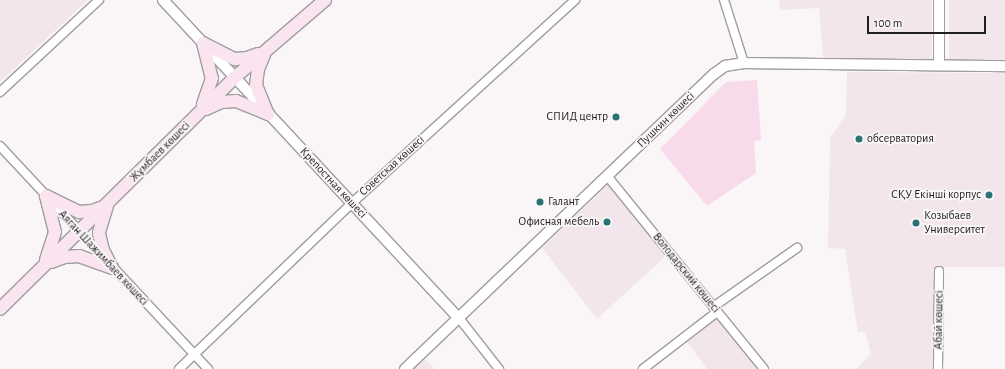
<!DOCTYPE html>
<html>
<head>
<meta charset="utf-8">
<style>
  body { margin:0 }
  #map { position:relative; width:1005px; height:369px; overflow:hidden; background:#faf6f8; font-family:"Alegreya Sans",sans-serif }
  div>[style] { position:absolute }
  .built>* { inset:0; background:#f2e6ec; transform-origin:0 0 }
  .green>* { inset:0; background:#f8dbea }
  .roads { filter:drop-shadow(1px 0 #a19d9f) drop-shadow(-1px 0 #a19d9f) drop-shadow(0 1px #a19d9f) drop-shadow(0 -1px #a19d9f) }
  .minor>* { height:8px; margin:-4px; padding:0 4px; transform-origin:4px; border-radius:4px; background:#fff }
  .tertiary>* { height:10px; margin:-5px; padding:0 5px; transform-origin:5px; border-radius:5px; background:#fff }
  .secondary>* { height:12px; margin:-6px; padding:0 6px; transform-origin:6px; border-radius:6px; background:#f9e4f0 }
  .dots>* { width:11px; height:11px; translate:-50% -50%; box-sizing:border-box; border:2px solid #faf6f8; border-radius:50% }
  span { translate:-50% -50%; white-space:nowrap; text-align:center; line-height:1.15; -webkit-text-stroke:3.5px #faf6f8; paint-order:stroke }
  .poi-label { font-size:12px; color:#201f1f }
  .right { translate:-100% -50%; text-align:right }
  .left { translate:0 -50%; text-align:left }
  .street-label { font-size:12px; color:#201f1f }
  .scale { position:absolute; left:867px; top:16px; width:119px; height:18px; box-sizing:border-box; border:2px solid #201f1f; border-top:0; padding-left:5px; font-size:12px; line-height:14px; white-space:nowrap; color:#201f1f; -webkit-text-stroke:3px #faf6f8; paint-order:stroke }
</style>
</head>
<body>
<div id="map">
  <div class="built">
    <div style="clip-path:polygon(0 0,88px 0,0 82px)"></div>
    <div style="clip-path:polygon(779px 0,932px 0,932px 59px,823px 58px,819px 8px,780px 10px)"></div>
    <div style="left:949px;top:0;width:56px;height:60px"></div>
    <div style="clip-path:polygon(847px 72px,1005px 73px,1005px 267px,936px 267px,934px 369px,856px 369px,871px 354px,865px 332px,858px 333px,845px 249px,828px 248px,830px 138px,846px 114px)"></div>
    <div style="clip-path:polygon(608px 185px,666px 256px,597px 319px,542px 248px)"></div>
    <div style="clip-path:polygon(717px 319px,758px 369px,707px 369px,687px 342px)"></div>
    <div style="clip-path:polygon(425px 359px,435px 369px,414px 369px)"></div>
  </div>
  <div class="green">
    <div style="clip-path:polygon(757px 80px,761px 140px,754px 141px,756px 173px,707px 206px,660px 149px,726px 82px)"></div>
  </div>
  <div class="roads">
    <div class="minor">
      <div style="left:724px;top:0;width:66px;rotate:72.4deg"></div>
      <div style="left:0;top:92px;width:135px;rotate:-42.9deg"></div>
      <div style="left:0;top:146px;width:305px;rotate:47deg"></div>
      <div style="left:608px;top:177px;width:247px;rotate:50.9deg"></div>
      <div style="left:713px;top:307px;width:103px;rotate:-35.1deg"></div>
      <div style="left:459px;top:318px;width:65px;rotate:51.9deg"></div>
      <div style="left:179px;top:369px;width:240px;rotate:-43.8deg"></div>
      <div style="left:352px;top:203px;width:302px;rotate:-42.3deg"></div>
      <div style="left:643px;top:369px;width:93px;rotate:-37.6deg"></div>
      <div style="left:938px;top:369px;width:98px;rotate:-89.4deg"></div>
    </div>
    <div class="tertiary">
      <div style="left:163px;top:0;width:434px;rotate:47.1deg"></div>
      <div style="left:939px;top:0;width:65px;rotate:90deg"></div>
      <div style="left:405px;top:369px;width:427px;rotate:-43.7deg"></div>
      <div style="left:714px;top:74px;width:14px;rotate:-36deg"></div>
      <div style="left:725px;top:66px;width:19px;rotate:-9deg"></div>
      <div style="left:744px;top:63px;width:261px;rotate:0.7deg"></div>
    </div>
    <div class="secondary">
      <div style="left:203px;top:43px;width:36px;rotate:76deg"></div>
      <div style="left:212px;top:78px;width:28px;rotate:109deg"></div>
      <div style="left:203px;top:43px;width:36px;rotate:27deg"></div>
      <div style="left:235px;top:59px;width:12px;rotate:-5deg"></div>
      <div style="left:247px;top:58px;width:12px;rotate:-20deg"></div>
      <div style="left:264px;top:55px;width:15px;rotate:113deg"></div>
      <div style="left:258px;top:69px;width:16px;rotate:97deg"></div>
      <div style="left:256px;top:85px;width:31px;rotate:68deg"></div>
      <div style="left:206px;top:109px;width:17px;rotate:-24deg"></div>
      <div style="left:222px;top:102px;width:14px;rotate:-4deg"></div>
      <div style="left:236px;top:101px;width:35px;rotate:22deg"></div>
      <div style="left:46px;top:196px;width:37px;rotate:76deg"></div>
      <div style="left:55px;top:232px;width:29px;rotate:108deg"></div>
      <div style="left:46px;top:196px;width:37px;rotate:26deg"></div>
      <div style="left:79px;top:212px;width:13px;rotate:-4deg"></div>
      <div style="left:92px;top:211px;width:9px;rotate:-21deg"></div>
      <div style="left:107px;top:206px;width:28px;rotate:107deg"></div>
      <div style="left:99px;top:233px;width:17px;rotate:77deg"></div>
      <div style="left:103px;top:250px;width:20px;rotate:63deg"></div>
      <div style="left:51px;top:262px;width:15px;rotate:-20deg"></div>
      <div style="left:65px;top:257px;width:14px;rotate:-4deg"></div>
      <div style="left:79px;top:256px;width:35px;rotate:20deg"></div>
      <div style="left:0;top:309px;width:329px;rotate:-44.6deg"></div>
      <div style="left:234px;top:78px;width:120px;rotate:-40.6deg"></div>
    </div>
  </div>
  <div class="dots">
    <div style="left:616px;top:117px;background:#297374"></div>
    <div style="left:859px;top:139px;background:#297374"></div>
    <div style="left:989px;top:195px;background:#297374"></div>
    <div style="left:540px;top:202px;background:#297374"></div>
    <div style="left:607px;top:222px;background:#297374"></div>
    <div style="left:916px;top:223px;background:#297374"></div>
  </div>
  <div class="poi-label">
    <span class="right" style="left:608px;top:117px">СПИД центр</span>
    <span class="left" style="left:867px;top:139px">обсерватория</span>
    <span class="right" style="left:981px;top:195px">СҚУ Екінші корпус</span>
    <span class="left" style="left:548px;top:202px">Галант</span>
    <span class="left" style="left:924px;top:223px">Козыбаев<br>Университет</span>
    <span class="right" style="left:599px;top:222px">Офисная мебель</span>
  </div>
  <div class="street-label">
    <span style="left:666px;top:120px;rotate:-44deg">Пушкин көшесі</span>
    <span style="left:160px;top:152px;rotate:-45deg">Жұмбаев көшесі</span>
    <span style="left:392px;top:166px;rotate:-42deg">Советская көшесі</span>
    <span style="left:333px;top:183px;rotate:47deg">Крепостная көшесі</span>
    <span style="left:103px;top:258px;rotate:47deg">Аяган Шажимбаев көшесі</span>
    <span style="left:686px;top:273px;rotate:51deg">Володарский көшесі</span>
    <span style="left:939px;top:320px;rotate:-89deg">Абай көшесі</span>
  </div>
  <div class="scale">100 m</div>
</div>
</body>
</html>
